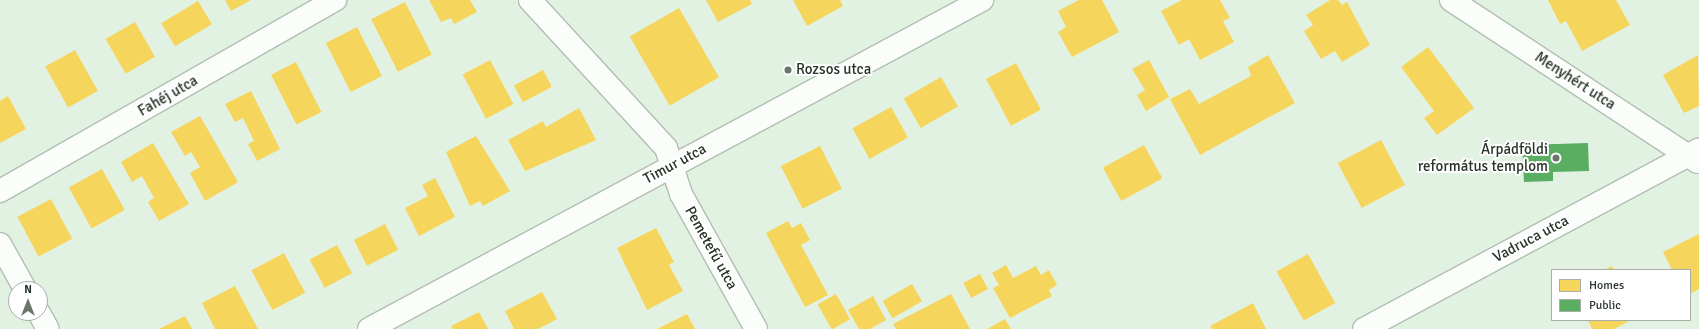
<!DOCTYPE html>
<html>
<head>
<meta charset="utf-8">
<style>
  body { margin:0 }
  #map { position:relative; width:1699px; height:329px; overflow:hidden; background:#e2f2e2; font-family:Signika,sans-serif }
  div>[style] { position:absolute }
  .homes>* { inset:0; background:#f6d55c; transform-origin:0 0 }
  .public>* { inset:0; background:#5aae61 }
  .roads { filter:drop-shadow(1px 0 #b1beb2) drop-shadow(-1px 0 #b1beb2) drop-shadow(0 1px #b1beb2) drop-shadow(0 -1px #b1beb2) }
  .street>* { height:22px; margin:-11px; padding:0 11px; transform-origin:11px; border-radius:11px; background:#fbfdfb }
  .secondary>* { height:22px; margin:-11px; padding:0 11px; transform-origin:11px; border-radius:11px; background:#fbfdfb }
  .dots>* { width:11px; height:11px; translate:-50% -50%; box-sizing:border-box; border:2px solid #fff; border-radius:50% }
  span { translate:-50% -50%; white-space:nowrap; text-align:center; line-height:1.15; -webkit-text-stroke:4px #fff; paint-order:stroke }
  .poi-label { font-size:15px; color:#283429 }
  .left { translate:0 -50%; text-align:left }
  .right { translate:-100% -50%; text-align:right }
  .street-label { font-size:15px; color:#283429 }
  .legend { position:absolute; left:1551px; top:269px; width:140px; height:52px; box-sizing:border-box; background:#fff; border:1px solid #a9aea9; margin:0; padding:5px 7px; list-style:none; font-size:12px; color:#283429 }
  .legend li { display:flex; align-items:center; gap:8px; height:20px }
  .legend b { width:20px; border:1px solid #a9aea9 }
  .north { position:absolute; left:8px; top:281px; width:40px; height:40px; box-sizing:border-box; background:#fff; border:1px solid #a9aea9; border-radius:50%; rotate:0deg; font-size:11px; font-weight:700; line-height:16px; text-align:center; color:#283429 }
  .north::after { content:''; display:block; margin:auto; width:14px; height:18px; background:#69766a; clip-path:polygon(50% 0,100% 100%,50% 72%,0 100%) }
</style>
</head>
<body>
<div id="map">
  <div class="homes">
    <div style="clip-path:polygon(225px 0,251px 0,231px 11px)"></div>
    <div style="clip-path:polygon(429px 0,470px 0,477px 12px,454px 24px,451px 18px,441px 22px)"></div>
    <div style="clip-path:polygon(706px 0,750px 0,752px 4px,718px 22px)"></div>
    <div style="clip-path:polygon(793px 0,840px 0,843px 6px,807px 26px)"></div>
    <div style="clip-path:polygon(1079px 0,1102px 0,1119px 32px,1072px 57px,1058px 32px,1066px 27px,1058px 11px)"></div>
    <div style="clip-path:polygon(1182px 0,1220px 0,1230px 18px,1223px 21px,1234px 42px,1200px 60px,1189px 39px,1179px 45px,1161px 11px)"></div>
    <div style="clip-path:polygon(1330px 0,1338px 0,1342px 5px,1347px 2px,1370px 45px,1342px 62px,1335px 51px,1321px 59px,1304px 31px,1313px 25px,1306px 15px)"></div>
    <div style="clip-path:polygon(1548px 0,1616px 0,1630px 25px,1582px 51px,1566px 21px,1560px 24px)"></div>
    <div style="left:198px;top:1px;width:27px;height:43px;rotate:59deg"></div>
    <div style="left:405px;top:2px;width:59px;height:38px;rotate:63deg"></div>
    <div style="left:679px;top:8px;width:80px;height:57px;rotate:60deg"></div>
    <div style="left:135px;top:22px;width:40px;height:34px;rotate:60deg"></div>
    <div style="left:357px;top:27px;width:55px;height:35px;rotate:63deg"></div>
    <div style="clip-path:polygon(1428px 47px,1474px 108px,1437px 135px,1424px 118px,1434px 111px,1401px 67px)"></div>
    <div style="left:75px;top:50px;width:47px;height:34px;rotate:61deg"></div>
    <div style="clip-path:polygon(1268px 55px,1295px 103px,1200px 155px,1170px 99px,1190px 89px,1199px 104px,1251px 76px,1248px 67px)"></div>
    <div style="clip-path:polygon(1698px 55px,1699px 106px,1684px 113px,1663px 75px)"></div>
    <div style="left:490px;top:60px;width:50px;height:31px;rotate:62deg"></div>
    <div style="clip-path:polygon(1149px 60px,1169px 97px,1146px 111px,1137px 95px,1145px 90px,1132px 69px)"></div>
    <div style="left:296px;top:62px;width:56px;height:28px;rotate:63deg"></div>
    <div style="left:1016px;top:63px;width:53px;height:34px;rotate:62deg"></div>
    <div style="left:543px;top:70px;width:19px;height:33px;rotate:62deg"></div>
    <div style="left:941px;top:77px;width:34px;height:43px;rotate:60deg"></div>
    <div style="clip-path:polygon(251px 91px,280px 149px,257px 161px,248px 144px,254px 141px,243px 118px,235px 122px,225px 104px)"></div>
    <div style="clip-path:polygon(8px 96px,26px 129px,0 143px,0 101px)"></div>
    <div style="left:891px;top:107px;width:35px;height:44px;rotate:61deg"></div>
    <div style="clip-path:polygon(579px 108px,596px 140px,525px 171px,508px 140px,543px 121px,546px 127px)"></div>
    <div style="clip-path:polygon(200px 116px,238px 182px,205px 201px,190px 173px,200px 167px,191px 152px,185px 156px,171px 132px)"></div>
    <div style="clip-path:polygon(476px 136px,510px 191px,483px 206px,480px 201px,470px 206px,446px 152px)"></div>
    <div style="left:1381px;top:140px;width:51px;height:49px;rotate:62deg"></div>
    <div style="clip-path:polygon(153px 143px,189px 204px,159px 221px,148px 202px,154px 198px,142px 176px,132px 182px,121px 162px)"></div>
    <div style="left:1144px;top:145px;width:38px;height:47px;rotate:61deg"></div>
    <div style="left:820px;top:146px;width:48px;height:44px;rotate:63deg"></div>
    <div style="left:102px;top:169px;width:47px;height:38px;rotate:61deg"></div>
    <div style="clip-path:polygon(435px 178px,455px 217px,419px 236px,405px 208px,428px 196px,422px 185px)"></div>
    <div style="left:51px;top:199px;width:45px;height:38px;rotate:62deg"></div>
    <div style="clip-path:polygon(788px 221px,792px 228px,801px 223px,810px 240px,801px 245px,828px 295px,805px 307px,766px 233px)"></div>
    <div style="left:385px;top:224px;width:29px;height:35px;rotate:63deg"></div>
    <div style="clip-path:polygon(656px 228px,674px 262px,669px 265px,683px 291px,647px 310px,617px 248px)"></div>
    <div style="clip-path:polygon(1699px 234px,1699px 289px,1690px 294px,1690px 270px,1672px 270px,1663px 252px)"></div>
    <div style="left:337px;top:245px;width:32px;height:31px;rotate:62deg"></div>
    <div style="left:284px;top:253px;width:45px;height:37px;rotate:62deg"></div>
    <div style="left:1308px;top:254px;width:56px;height:36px;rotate:61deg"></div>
    <div style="clip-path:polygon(1006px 265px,1013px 278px,1036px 266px,1041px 275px,1049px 270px,1057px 285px,1049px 290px,1052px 296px,1010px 318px,993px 288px,999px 285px,992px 273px)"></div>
    <div style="clip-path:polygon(1612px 266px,1614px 270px,1604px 270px)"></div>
    <div style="left:980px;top:274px;width:17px;height:19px;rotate:62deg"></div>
    <div style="left:912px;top:284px;width:20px;height:34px;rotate:60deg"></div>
    <div style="clip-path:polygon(235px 286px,258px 329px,215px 329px,202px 303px)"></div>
    <div style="clip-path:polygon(542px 292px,557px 319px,538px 329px,514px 329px,505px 311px)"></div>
    <div style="left:836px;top:294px;width:29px;height:21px;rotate:61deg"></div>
    <div style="clip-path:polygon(951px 294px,970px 329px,896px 329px,893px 324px)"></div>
    <div style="clip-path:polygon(873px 296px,886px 320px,870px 329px,859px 329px,848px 310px)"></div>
    <div style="clip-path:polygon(1253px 303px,1266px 329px,1212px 329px,1210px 326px)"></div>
    <div style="clip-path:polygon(479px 312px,488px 329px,453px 329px,451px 326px)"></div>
    <div style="clip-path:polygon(687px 314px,695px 329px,657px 329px)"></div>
    <div style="clip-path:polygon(185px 316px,192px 329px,159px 329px)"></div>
    <div style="clip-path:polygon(1005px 319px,1011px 329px,987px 329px)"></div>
    <div style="clip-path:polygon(1588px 320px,1631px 320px,1614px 329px,1592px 329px)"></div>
  </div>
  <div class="public">
    <div style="clip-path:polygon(1588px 143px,1589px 171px,1553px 172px,1553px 181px,1524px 182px,1522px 145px)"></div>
  </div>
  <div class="roads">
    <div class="street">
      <div style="left:530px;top:0;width:201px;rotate:47.4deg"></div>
      <div style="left:666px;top:148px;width:48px;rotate:71.9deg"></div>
      <div style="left:681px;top:194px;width:154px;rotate:60.9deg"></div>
      <div style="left:1451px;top:0;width:295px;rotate:33.3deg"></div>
      <div style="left:0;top:191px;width:386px;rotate:-29.7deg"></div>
      <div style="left:0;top:244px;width:51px;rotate:60.9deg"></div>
      <div style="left:39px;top:313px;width:18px;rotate:61deg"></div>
      <div style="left:1364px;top:329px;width:380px;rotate:-28.2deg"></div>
    </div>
    <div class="secondary">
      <div style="left:369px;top:329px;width:696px;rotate:-28.22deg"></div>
    </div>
  </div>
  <div class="dots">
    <div style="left:788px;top:70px;background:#69766a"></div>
    <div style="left:1556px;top:158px;background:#69766a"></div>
  </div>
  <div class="poi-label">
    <span class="left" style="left:796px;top:70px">Rozsos utca</span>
    <span class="right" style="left:1548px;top:158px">Árpádföldi<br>református templom</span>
  </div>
  <div class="street-label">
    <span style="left:1575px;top:81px;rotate:33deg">Menyhért utca</span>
    <span style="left:168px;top:96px;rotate:-30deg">Fahéj utca</span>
    <span style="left:675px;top:164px;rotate:-28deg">Timur utca</span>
    <span style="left:1531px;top:239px;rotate:-28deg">Vadruca utca</span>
    <span style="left:711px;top:248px;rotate:61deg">Pemetefű utca</span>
  </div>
  <ul class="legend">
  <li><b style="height:11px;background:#f6d55c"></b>Homes</li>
  <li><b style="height:11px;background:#5aae61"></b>Public</li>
  </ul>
  <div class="north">N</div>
</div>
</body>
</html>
